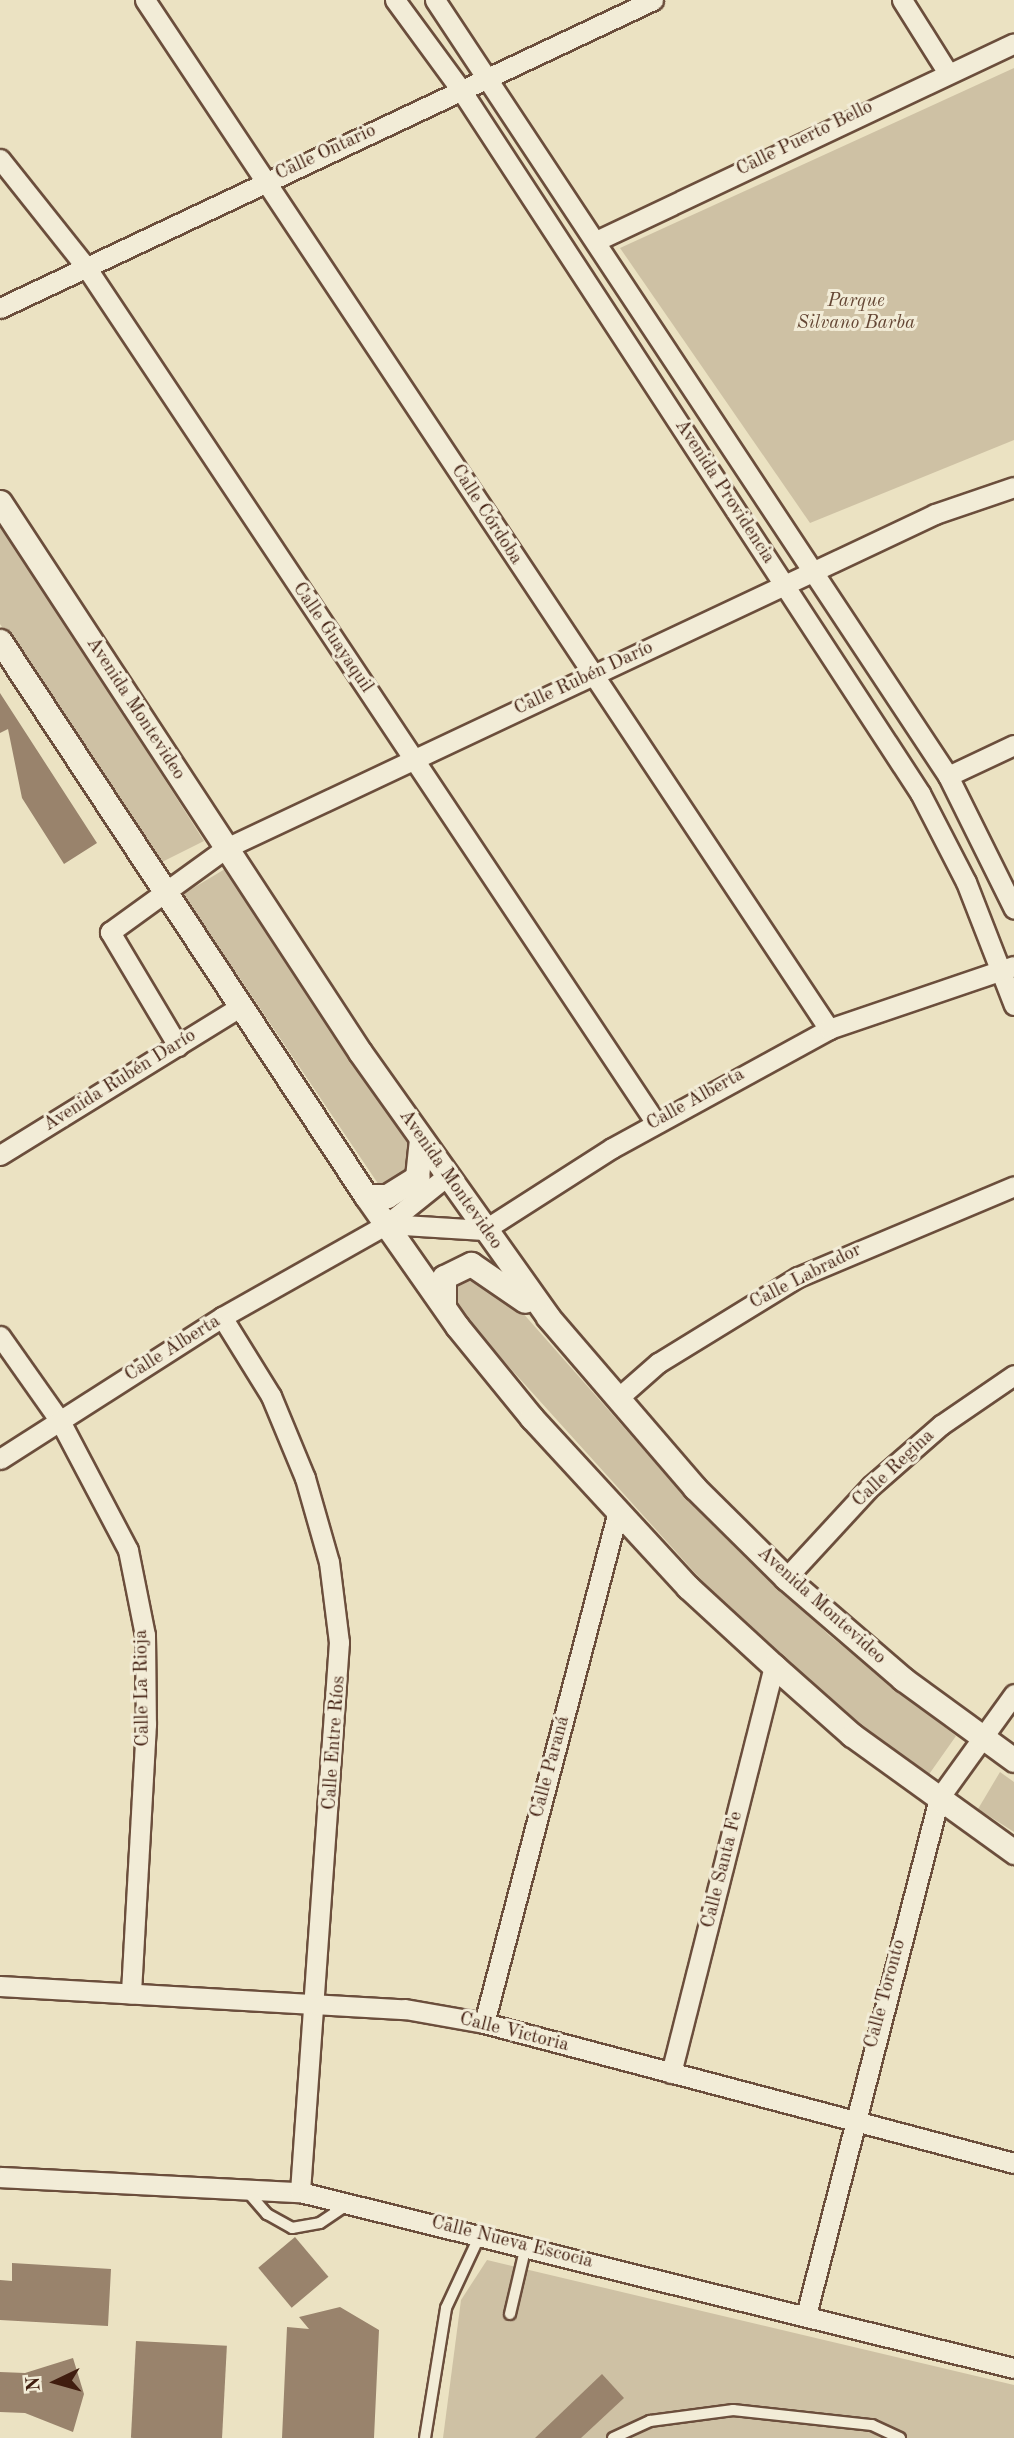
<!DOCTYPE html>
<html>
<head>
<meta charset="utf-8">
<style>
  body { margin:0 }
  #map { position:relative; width:1014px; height:2438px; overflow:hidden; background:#ebe2c2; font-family:"Old Standard TT",serif }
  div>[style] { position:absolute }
  .green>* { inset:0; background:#cec1a4 }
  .building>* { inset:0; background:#99836c; transform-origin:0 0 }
  .roads { filter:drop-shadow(2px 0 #6b4e3c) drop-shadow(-2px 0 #6b4e3c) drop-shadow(0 2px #6b4e3c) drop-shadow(0 -2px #6b4e3c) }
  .service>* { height:10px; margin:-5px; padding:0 5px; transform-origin:5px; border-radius:5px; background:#f2ecd7 }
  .minor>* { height:19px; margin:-9.5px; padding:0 9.5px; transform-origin:9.5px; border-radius:9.5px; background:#f2ecd7 }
  .tertiary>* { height:23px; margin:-11.5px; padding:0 11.5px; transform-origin:11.5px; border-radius:11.5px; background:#f2ecd7 }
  span { translate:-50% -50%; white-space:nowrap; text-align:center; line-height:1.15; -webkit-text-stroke:6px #f2ecd7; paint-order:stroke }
  .street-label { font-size:19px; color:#401d0f }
  .park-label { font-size:19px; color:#644634; font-style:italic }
  .north { position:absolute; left:21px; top:2347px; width:70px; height:70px; -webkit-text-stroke:5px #f2ecd7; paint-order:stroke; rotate:265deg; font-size:19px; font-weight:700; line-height:28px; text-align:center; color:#401d0f }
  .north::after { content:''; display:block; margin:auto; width:24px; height:32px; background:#401d0f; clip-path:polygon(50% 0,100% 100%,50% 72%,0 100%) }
</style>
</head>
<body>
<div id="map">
  <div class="green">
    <div style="clip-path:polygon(1014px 68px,1014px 440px,810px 523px,620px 248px)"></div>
    <div style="clip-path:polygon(0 522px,204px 841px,156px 865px,0 624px)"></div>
    <div style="clip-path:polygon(225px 869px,414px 1153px,413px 1169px,385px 1194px,183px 894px)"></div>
    <div style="clip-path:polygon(483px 1268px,680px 1491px,830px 1636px,956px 1736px,925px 1780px,724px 1605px,474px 1328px,445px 1284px)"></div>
    <div style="clip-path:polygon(1000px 1772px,1014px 1782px,1014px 1832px,978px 1809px)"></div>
    <div style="clip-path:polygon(487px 2260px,1014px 2385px,1014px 2438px,443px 2438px,461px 2300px)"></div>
  </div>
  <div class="building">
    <div style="clip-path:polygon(0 693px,97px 843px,64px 864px,22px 798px,8px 729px,0 733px)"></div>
    <div style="left:295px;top:2237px;width:52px;height:48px;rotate:50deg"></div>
    <div style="clip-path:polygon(12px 2263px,111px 2269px,108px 2326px,0 2320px,0 2280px,12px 2281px)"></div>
    <div style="clip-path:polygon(340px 2307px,379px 2330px,374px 2438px,282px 2438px,287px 2327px,309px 2329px,299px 2317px)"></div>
    <div style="left:136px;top:2341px;width:91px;height:97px;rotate:3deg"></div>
    <div style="clip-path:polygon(73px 2358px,84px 2394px,73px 2432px,25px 2413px,0 2412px,0 2372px,25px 2373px)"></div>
    <div style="clip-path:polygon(602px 2374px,624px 2398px,581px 2438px,535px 2438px)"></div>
  </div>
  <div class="roads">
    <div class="service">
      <div style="left:246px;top:2190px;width:32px;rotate:49deg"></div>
      <div style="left:267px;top:2214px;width:29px;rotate:29deg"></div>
      <div style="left:292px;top:2228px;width:28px;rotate:-10deg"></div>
      <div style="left:320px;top:2223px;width:32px;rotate:-34deg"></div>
      <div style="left:510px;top:2314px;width:70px;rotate:-76.8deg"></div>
      <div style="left:425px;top:2438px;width:132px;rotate:-80.8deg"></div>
      <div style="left:446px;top:2308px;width:81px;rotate:-65deg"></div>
      <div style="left:613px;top:2438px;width:41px;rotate:-24.7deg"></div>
      <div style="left:650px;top:2421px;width:84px;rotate:-7.5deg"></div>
      <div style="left:733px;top:2410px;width:140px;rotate:6.2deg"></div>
      <div style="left:872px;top:2425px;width:31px;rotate:25deg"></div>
    </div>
    <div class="minor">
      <div style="left:145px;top:0;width:1236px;rotate:56.39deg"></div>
      <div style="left:395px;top:0;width:112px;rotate:53.7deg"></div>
      <div style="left:461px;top:90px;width:840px;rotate:56.86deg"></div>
      <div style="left:920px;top:793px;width:100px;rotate:62.7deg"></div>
      <div style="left:966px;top:882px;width:132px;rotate:68.7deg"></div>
      <div style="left:435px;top:0;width:930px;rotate:56.53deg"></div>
      <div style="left:948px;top:776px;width:148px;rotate:63.6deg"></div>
      <div style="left:902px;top:0;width:83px;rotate:57.8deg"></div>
      <div style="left:0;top:159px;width:138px;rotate:51.5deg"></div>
      <div style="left:86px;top:267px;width:1028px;rotate:56.34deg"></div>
      <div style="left:598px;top:240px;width:460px;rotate:-25.3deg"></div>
      <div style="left:0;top:308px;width:722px;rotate:-25.25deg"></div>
      <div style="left:948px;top:776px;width:73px;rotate:-25.2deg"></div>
      <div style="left:178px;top:1046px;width:133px;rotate:-120.8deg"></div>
      <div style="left:110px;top:932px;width:143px;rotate:-35.9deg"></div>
      <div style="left:226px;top:848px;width:784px;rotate:-25.22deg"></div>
      <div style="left:935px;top:514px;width:83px;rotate:-18.9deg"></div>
      <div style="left:0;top:1155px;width:283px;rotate:-31.7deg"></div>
      <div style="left:387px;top:1224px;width:97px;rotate:3.5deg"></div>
      <div style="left:484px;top:1230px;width:152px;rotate:-32.6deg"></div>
      <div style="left:612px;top:1148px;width:247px;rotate:-28.7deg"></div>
      <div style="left:829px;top:1029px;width:195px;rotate:-18.8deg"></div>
      <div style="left:222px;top:1317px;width:93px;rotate:58.2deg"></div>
      <div style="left:271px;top:1396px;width:89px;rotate:67.5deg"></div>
      <div style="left:305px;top:1478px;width:87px;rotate:74.1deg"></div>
      <div style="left:329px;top:1562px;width:81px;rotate:82.9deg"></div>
      <div style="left:339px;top:1642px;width:551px;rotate:94.06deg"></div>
      <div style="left:0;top:1336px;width:104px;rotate:54.8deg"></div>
      <div style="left:60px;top:1421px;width:146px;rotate:62.2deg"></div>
      <div style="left:128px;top:1550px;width:87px;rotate:78.7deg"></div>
      <div style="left:145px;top:1635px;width:89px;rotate:89.4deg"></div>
      <div style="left:146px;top:1724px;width:270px;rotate:93.2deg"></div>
      <div style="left:617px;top:1399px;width:55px;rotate:-41.3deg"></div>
      <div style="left:658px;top:1363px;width:164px;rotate:-31.6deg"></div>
      <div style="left:798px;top:1277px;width:234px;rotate:-22.8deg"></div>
      <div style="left:0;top:1459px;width:264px;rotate:-32.6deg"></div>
      <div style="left:222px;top:1317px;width:189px;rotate:-29.4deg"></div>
      <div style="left:387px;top:1224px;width:77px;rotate:-38.7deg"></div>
      <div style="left:786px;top:1578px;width:125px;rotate:-47.3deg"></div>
      <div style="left:871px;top:1486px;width:93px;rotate:-41.1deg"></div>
      <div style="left:941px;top:1425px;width:88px;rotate:-34.4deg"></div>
      <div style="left:0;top:1986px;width:406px;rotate:3.3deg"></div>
      <div style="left:405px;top:2009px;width:80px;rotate:10deg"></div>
      <div style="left:484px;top:2023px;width:548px;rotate:14.8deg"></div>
      <div style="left:484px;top:2023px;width:529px;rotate:-75.33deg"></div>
      <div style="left:671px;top:2073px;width:420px;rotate:-75.8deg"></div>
      <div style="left:0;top:2177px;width:300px;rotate:2.9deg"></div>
      <div style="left:300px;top:2192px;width:735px;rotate:13.85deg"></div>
      <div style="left:806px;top:2315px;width:534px;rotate:-75.57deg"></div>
      <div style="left:939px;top:1798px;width:128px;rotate:-54.2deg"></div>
    </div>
    <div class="tertiary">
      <div style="left:0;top:502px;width:657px;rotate:56.79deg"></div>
      <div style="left:360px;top:1052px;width:325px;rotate:54.6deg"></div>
      <div style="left:548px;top:1317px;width:225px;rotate:49.3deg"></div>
      <div style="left:695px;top:1488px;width:128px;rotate:44.7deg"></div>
      <div style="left:786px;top:1578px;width:155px;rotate:40.8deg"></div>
      <div style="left:903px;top:1679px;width:137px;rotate:36.1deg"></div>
      <div style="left:0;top:641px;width:665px;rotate:56.6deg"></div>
      <div style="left:366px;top:1196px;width:159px;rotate:55deg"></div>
      <div style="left:457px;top:1326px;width:119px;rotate:50.8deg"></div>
      <div style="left:532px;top:1418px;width:230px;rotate:47.3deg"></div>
      <div style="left:688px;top:1587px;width:117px;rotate:42.6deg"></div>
      <div style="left:774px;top:1666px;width:104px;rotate:41.5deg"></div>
      <div style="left:852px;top:1735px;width:200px;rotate:35.8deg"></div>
      <div style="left:366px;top:1196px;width:21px"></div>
      <div style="left:387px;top:1196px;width:36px;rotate:-32deg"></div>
      <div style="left:417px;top:1177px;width:38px;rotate:-84deg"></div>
      <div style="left:444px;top:1306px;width:29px;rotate:-90deg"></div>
      <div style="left:444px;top:1277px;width:30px;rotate:-26deg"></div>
      <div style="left:471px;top:1264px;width:65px;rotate:34.4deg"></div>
    </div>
  </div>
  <div class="street-label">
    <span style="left:805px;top:139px;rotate:-26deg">Calle Puerto Bello</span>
    <span style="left:326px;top:153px;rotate:-25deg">Calle Ontario</span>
    <span style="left:724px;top:492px;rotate:57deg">Avenida Providencia</span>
    <span style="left:486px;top:515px;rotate:57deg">Calle Córdoba</span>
    <span style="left:332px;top:638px;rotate:56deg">Calle Guayaquil</span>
    <span style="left:584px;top:679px;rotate:-25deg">Calle Rubén Darío</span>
    <span style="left:135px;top:709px;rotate:57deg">Avenida Montevideo</span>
    <span style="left:120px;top:1081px;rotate:-32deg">Avenida Rubén Darío</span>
    <span style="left:696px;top:1100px;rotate:-29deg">Calle Alberta</span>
    <span style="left:450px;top:1180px;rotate:55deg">Avenida Montevideo</span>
    <span style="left:806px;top:1277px;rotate:-27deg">Calle Labrador</span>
    <span style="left:173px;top:1349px;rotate:-32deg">Calle Alberta</span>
    <span style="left:894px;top:1469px;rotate:-43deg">Calle Regina</span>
    <span style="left:821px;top:1606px;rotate:42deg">Avenida Montevideo</span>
    <span style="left:143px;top:1688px;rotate:-91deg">Calle La Rioja</span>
    <span style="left:335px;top:1743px;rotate:-86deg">Calle Entre Ríos</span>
    <span style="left:551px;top:1767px;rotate:-75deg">Calle Paraná</span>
    <span style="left:723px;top:1870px;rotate:-76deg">Calle Santa Fe</span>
    <span style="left:886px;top:1994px;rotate:-75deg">Calle Toronto</span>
    <span style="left:514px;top:2033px;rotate:14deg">Calle Victoria</span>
    <span style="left:512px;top:2243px;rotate:14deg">Calle Nueva Escocia</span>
  </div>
  <div class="park-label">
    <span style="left:856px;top:313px">Parque<br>Silvano Barba</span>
  </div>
  <div class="north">N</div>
</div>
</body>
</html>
